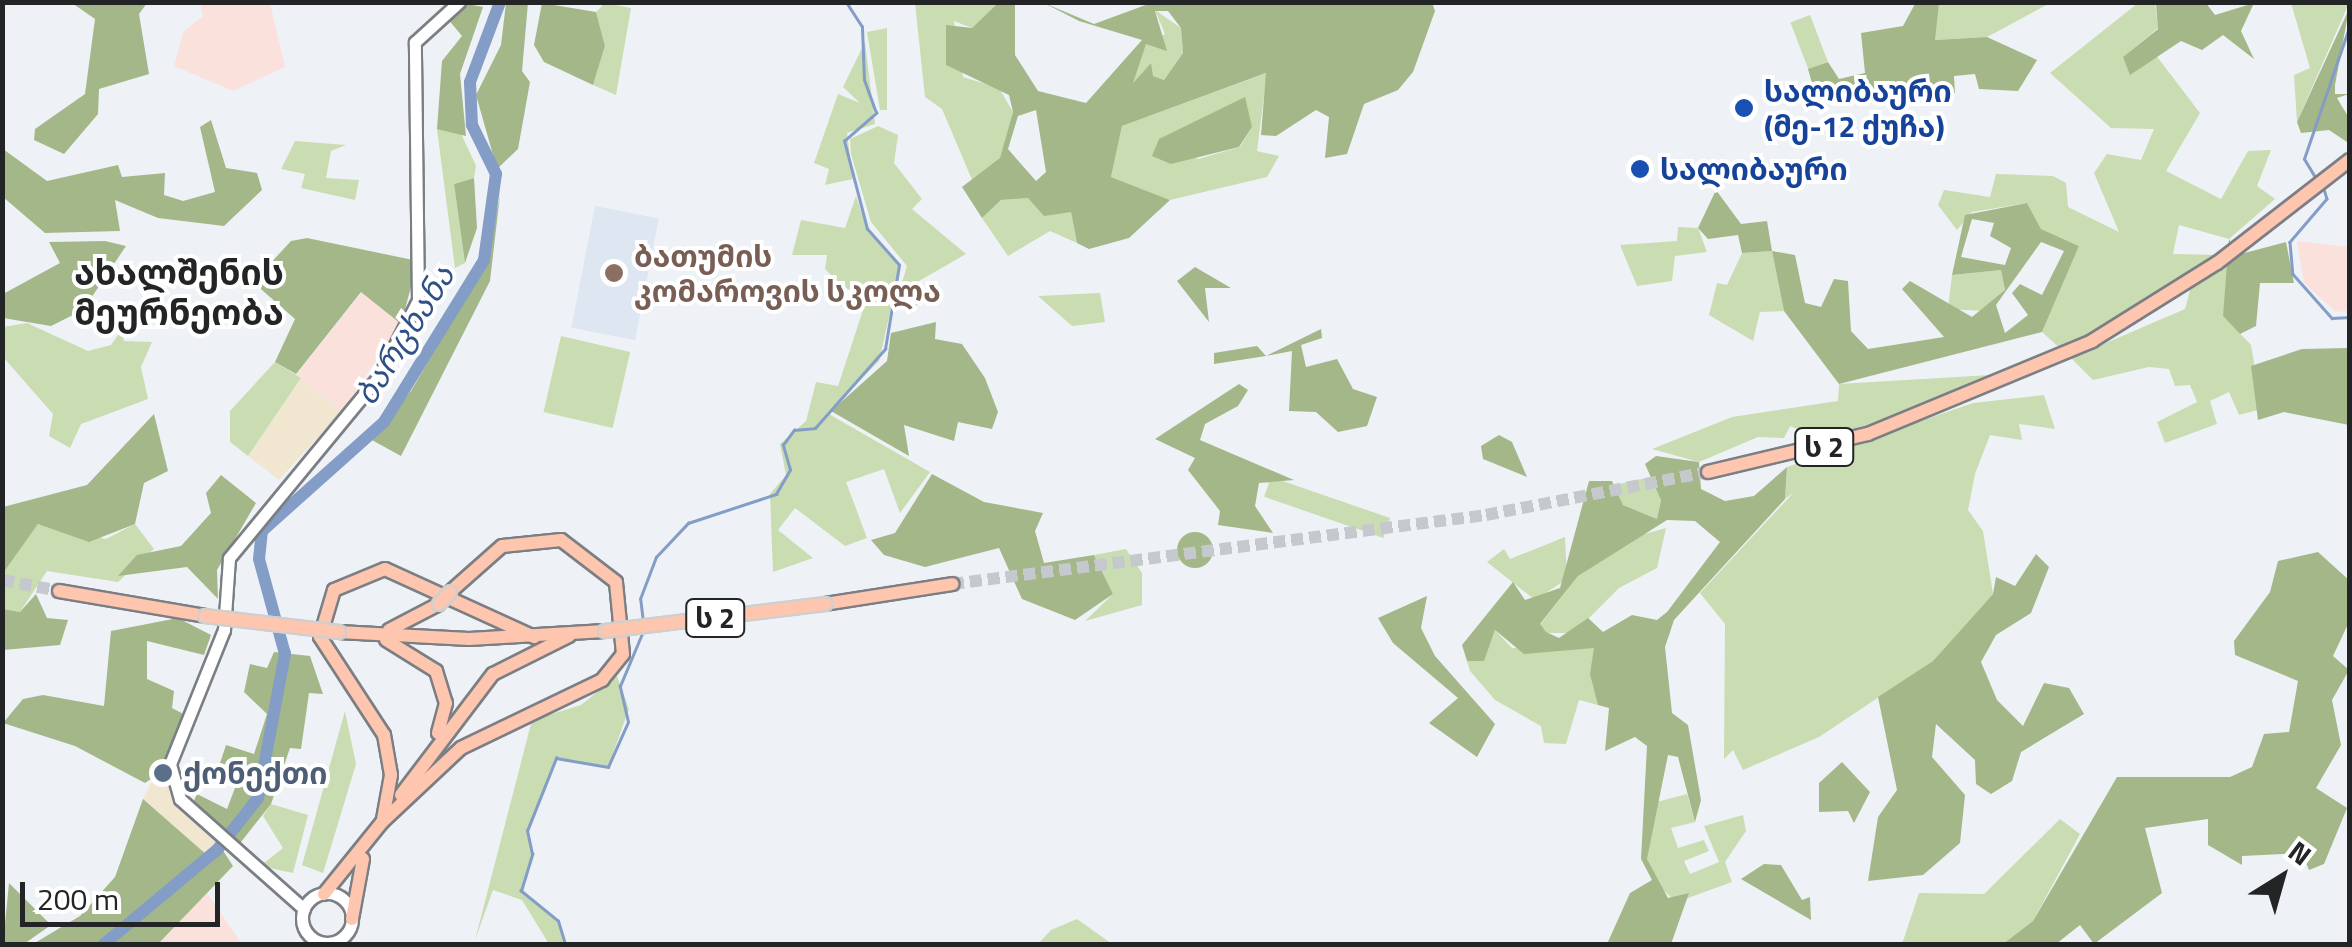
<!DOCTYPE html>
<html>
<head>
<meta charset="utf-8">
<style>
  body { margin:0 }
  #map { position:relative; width:2352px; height:947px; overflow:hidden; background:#eef2f7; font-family:"Titillium Web","Noto Sans Georgian",sans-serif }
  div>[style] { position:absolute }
  .commercial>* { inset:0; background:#f1e7d1 }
  .industrial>* { inset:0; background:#fbe1db }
  .built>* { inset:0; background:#dde6f1; transform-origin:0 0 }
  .green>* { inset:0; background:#cadcb1; transform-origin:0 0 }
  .forest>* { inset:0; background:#a3b788 }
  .round { border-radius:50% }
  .stream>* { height:2.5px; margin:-1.25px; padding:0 1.25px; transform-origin:1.25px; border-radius:1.25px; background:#839dc6 }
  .river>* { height:12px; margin:-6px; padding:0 6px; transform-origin:6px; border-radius:6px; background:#839dc6 }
  .trunk-tunnel>* { height:12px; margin-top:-6px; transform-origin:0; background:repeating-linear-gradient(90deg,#c5c9cd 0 12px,transparent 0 18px) }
  .roads { filter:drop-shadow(2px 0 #7b7f84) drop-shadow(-2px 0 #7b7f84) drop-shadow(0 2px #7b7f84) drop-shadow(0 -2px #7b7f84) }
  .secondary>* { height:11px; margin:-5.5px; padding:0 5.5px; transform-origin:5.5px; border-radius:5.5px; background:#fff }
  .secondary>.ring { margin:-5.5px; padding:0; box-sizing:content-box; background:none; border:11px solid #fff; border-radius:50% }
  .trunk>* { height:12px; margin:-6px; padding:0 6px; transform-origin:6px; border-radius:6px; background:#fec6ae }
  .bridges { filter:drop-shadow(2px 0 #cfcfcf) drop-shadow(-2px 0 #cfcfcf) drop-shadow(0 2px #cfcfcf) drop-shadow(0 -2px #cfcfcf) }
  .trunk-bridge>* { height:12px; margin:-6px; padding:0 6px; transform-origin:6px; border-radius:6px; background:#fec6ae }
  .dots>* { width:28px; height:28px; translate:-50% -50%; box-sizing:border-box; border:5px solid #fff; border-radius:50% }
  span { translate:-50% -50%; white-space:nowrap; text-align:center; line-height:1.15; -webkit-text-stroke:8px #fff; paint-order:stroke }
  .shield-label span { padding:2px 8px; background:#fff; border:2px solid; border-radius:8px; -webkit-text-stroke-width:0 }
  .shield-label { font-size:28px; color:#232426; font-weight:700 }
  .transit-label { font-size:30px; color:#164399; font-weight:700 }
  .left { translate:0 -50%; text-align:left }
  .education-label { font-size:30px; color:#785e54; font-weight:700 }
  .service-label { font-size:30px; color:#4e5e75; font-weight:700 }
  .water-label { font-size:32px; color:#2e5086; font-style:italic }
  .quarter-label { font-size:35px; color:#232426; font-weight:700 }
  .frame { position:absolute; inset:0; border:5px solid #232426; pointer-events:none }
  .north { position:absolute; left:2232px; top:827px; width:100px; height:100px; -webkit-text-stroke:8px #fff; paint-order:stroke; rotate:37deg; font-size:28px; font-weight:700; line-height:40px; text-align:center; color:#232426 }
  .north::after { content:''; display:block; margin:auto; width:35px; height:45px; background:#232426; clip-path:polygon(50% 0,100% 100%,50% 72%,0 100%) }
  .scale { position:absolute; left:20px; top:882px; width:200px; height:45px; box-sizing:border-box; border:5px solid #232426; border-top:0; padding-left:12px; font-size:30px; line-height:35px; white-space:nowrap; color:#232426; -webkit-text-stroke:8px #fff; paint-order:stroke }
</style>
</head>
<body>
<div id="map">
  <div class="commercial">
    <div style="clip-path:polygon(301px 378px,342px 411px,279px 480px,248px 456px)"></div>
    <div style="clip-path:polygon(168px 779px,222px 842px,207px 855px,143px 799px,151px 783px)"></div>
  </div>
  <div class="industrial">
    <div style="clip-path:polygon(200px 3px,270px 3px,285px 67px,233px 91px,174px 66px,183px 32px,203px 16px)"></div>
    <div style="clip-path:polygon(2297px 241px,2349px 247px,2349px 311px,2336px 312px,2304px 283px)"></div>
    <div style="clip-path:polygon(362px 292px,401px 324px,342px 411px,296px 374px)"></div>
    <div style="clip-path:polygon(207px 893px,242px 944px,158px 944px)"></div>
  </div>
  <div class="built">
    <div style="left:595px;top:206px;width:65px;height:124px;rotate:11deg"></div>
  </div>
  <div class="green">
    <div style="clip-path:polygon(605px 3px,631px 8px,616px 95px,593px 85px,605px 46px,596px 12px)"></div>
    <div style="clip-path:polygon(915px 3px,998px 3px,972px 28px,954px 21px,963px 77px,999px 88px,1013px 112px,1001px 158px,973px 182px,942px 109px,925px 97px)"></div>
    <div style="clip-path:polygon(1939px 3px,2050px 3px,1987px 37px,1934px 40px)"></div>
    <div style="clip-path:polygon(2138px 3px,2155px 3px,2158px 28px,2123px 57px,2131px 74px,2155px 54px,2200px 113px,2166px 171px,2221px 199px,2248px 151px,2271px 150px,2257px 186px,2275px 199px,2229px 239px,2179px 225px,2173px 254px,2222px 255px,2063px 351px,2042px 332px,2079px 246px,2041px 229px,2027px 203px,1972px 212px,1957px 230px,1938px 205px,1944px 190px,1990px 197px,1996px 174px,2053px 176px,2066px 183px,2068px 207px,2119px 232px,2094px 173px,2107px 154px,2141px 160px,2154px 129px,2111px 128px,2050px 73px)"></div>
    <div style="clip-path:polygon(2291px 3px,2349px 3px,2297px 122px,2294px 75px,2310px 68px)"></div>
    <div style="clip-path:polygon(1155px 10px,1181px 28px,1183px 53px,1164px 80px,1152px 76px,1151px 63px,1133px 83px,1130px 68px,1146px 44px,1165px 34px)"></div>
    <div style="left:1810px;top:15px;width:50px;height:21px;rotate:69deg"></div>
    <div style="clip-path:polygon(887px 28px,887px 110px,880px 110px,867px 32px)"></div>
    <div style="clip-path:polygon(865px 42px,875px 124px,847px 133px,853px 179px,825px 185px,829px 169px,814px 163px,838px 94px,860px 103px,843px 87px)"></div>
    <div style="clip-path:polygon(evenodd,1267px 73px,1257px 151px,1279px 156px,1267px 177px,1170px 200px,1111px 177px,1122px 126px,1267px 73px,1252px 127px,1240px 147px,1198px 159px,1160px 139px,1252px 127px)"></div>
    <div style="clip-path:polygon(878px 126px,898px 135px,894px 163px,922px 199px,912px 209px,966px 254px,919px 281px,923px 304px,894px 309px,907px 266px,871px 222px,851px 154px,850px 139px)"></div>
    <div style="clip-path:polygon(437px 129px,459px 129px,476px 166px,474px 178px,454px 184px,465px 263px,455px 268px)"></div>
    <div style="clip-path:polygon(295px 141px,346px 145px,331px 151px,326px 178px,359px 180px,355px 200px,301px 188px,305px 174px,281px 169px)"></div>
    <div style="clip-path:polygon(856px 196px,867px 229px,899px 265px,897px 282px,879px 361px,827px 413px,930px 472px,900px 513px,884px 469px,846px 482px,867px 538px,845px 546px,795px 508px,778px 530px,813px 558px,773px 572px,770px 494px,786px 475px,780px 444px,806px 421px,816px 382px,838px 386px,868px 295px,844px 288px,825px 269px,827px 255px,792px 255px,801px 220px,845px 228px)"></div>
    <div style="clip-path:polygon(1028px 198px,1071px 212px,1077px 243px,1050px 231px,1008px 256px,982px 218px,1001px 200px)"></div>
    <div style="clip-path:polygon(1678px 227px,1698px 228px,1707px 252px,1675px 256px,1672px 281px,1637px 286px,1620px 245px,1677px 241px)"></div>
    <div style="clip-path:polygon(1772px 251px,1784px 311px,1760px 312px,1753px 341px,1709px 315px,1717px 283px,1727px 285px,1742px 253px)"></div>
    <div style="clip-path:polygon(2226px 261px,2233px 272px,2223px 316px,2251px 345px,2262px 409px,2239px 415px,2229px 392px,2210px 401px,2217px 424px,2165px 443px,2157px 422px,2197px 402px,2190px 385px,2175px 386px,2169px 369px,2149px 367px,2093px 380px,2071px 358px,2185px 309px,2191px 287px)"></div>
    <div style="clip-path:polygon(2001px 270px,2005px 290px,1985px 311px,1948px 309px,1952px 275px)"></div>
    <div style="clip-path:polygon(1100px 293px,1105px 322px,1072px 326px,1038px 296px)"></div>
    <div style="clip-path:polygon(27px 323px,88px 351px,111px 345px,122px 329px,124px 341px,152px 342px,141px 367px,148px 399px,81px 424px,70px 448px,49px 436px,53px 414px,3px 357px,3px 327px)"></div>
    <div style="left:561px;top:336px;width:71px;height:78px;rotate:13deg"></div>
    <div style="clip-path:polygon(275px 362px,301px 378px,248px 456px,230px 442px,230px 411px)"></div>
    <div style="clip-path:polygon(2007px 374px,1826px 441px,1790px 426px,1784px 438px,1758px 437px,1699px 462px,1652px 449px,1732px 417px,1838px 401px,1839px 384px)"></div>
    <div style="clip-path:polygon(2044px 395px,2055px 429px,2019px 424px,2022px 440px,1990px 435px,1975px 474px,1968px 510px,1983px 531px,1993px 594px,1933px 661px,1819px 737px,1743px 770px,1733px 750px,1724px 759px,1725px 624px,1700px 593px,1794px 492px,1785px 499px,1787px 467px,1973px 403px)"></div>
    <div style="left:1271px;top:477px;width:126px;height:21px;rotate:19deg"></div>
    <div style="clip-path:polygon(1651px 477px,1661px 500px,1657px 519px,1623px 505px,1614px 485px)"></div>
    <div style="clip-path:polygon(38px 524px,106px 539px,135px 524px,154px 549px,118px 582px,47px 571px,20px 612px,3px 609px,2px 573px)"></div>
    <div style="clip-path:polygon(1666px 528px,1657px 568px,1619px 588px,1574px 633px,1546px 633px,1540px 625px,1578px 576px,1637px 536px)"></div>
    <div style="clip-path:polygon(1565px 537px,1567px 579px,1535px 600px,1487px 562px,1504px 549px,1510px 559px)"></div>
    <div style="clip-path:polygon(1126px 549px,1142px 573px,1142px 605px,1085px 621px,1113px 594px,1094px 555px)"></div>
    <div style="clip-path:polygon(1495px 630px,1512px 648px,1594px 648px,1598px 705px,1579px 700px,1566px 744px,1544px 743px,1541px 726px,1495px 700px,1470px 671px,1467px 661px,1484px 660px)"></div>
    <div style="clip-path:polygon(617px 676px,629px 709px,608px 767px,556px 759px,527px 831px,532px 854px,521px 890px,558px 921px,565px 944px,549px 944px,522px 900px,493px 890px,475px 940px,532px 720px,581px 705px)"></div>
    <div style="clip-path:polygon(345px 711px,356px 764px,323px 873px,302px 865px)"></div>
    <div style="clip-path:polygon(1687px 794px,1695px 822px,1671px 828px,1678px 848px,1704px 840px,1709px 851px,1684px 861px,1690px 874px,1719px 862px,1704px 826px,1743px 815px,1746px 831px,1725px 862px,1732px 882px,1677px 902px,1652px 881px,1647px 859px,1653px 803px)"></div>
    <div style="clip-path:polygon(271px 804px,308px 815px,293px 873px,260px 866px,283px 848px,263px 816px)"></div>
    <div style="clip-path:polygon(2060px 819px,2080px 834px,2033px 921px,2003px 944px,1902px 944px,1919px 893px,1984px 894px)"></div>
    <div style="clip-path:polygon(1077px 919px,1112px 944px,1038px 944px,1051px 930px)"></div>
  </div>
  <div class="forest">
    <div style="clip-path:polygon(1916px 2px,1939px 3px,1935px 40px,1987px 37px,2037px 60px,2018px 91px,1979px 89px,1975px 74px,1954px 76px,1955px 93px,1818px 105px,1808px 69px,1828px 62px,1839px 79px,1865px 73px,1861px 33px,1903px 26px)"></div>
    <div style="clip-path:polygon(72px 3px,147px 3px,139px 14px,149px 74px,99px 89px,98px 114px,64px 154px,34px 140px,35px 129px,85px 94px,95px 19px)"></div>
    <div style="clip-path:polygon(462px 3px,483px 7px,460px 74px,466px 136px,437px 129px,442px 61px,462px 36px,447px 18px)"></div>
    <div style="clip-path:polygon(506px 3px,528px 3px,522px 71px,530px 82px,518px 149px,497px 169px,476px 95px,501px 45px)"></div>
    <div style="clip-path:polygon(542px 3px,596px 12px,605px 46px,593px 85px,544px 62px,534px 45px)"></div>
    <div style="clip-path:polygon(evenodd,1151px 3px,1432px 2px,1435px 11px,1413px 72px,1398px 90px,1364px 104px,1347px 154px,1325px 158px,1329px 117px,1316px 110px,1276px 136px,1261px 135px,1266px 73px,1122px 126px,1111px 177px,1170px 200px,1129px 238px,1089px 249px,1077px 243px,1071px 212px,1044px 216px,1028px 198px,1001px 200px,982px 218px,962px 187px,1000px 158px,1013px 112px,1009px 95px,946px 65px,946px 25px,972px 28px,998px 3px,1015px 3px,1015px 55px,1038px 91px,1086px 103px,1142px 40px,1079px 21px,1044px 3px,1094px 24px,1151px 3px,1155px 11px,1168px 11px,1181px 28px,1183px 53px,1164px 80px,1153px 76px,1151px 63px,1133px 83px,1146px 44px,1167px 51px,1155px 11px,1151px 3px,1036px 110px,1046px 172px,1036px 181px,1008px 149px,1018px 116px,1036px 110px)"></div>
    <div style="clip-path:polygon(2191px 3px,2206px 3px,2215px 15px,2254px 3px,2241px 31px,2254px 59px,2223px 35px,2202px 50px,2181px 41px,2130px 75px,2123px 57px,2158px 29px,2156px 4px)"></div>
    <div style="clip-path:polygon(2349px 9px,2335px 85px,2335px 94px,2349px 94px,2337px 98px,2349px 118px,2347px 142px,2329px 130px,2301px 133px,2297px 122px)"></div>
    <div style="clip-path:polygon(1245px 97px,1252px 127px,1239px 147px,1171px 164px,1152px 156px,1159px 139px)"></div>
    <div style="clip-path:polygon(211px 120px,226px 168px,257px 173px,262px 190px,224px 226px,158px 218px,115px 200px,120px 231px,45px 233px,3px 197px,3px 149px,47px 181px,118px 165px,122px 177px,165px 173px,164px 195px,183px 201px,215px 192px,200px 127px)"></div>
    <div style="clip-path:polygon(474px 178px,477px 228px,465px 263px,454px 184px)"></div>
    <div style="clip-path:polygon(evenodd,1716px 190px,1741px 224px,1767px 221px,1772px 251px,1795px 255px,1805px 303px,1821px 307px,1834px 279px,1848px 281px,1851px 331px,1868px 349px,1944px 337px,1902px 289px,1910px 281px,1972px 317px,2005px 290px,2001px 270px,1952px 275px,1965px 215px,2027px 203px,2041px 229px,2079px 246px,2042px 332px,1839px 384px,1784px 311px,1772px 251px,1742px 253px,1738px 235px,1708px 239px,1698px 228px,1716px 190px,1972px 219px,1994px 223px,1990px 236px,2011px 248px,2005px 265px,1961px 257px,1972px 219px,1716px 190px,2041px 242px,2064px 251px,2042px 295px,2020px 284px,2012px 293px,2028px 315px,2005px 333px,1996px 305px,2041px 242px)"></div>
    <div style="clip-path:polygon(500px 195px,490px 281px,401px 456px,370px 439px,411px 391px,487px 262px)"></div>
    <div style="clip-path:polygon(307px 238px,418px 261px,401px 324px,361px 292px,296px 374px,275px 362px,295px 319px,253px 282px,291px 241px)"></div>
    <div style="clip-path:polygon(2229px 239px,2237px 255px,2286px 242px,2294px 283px,2260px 283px,2256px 326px,2240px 334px,2223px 316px)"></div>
    <div style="clip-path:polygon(105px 241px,126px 246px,83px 310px,51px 326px,3px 318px,3px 294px,60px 263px,49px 242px)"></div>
    <div style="clip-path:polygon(1195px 267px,1231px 288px,1205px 288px,1209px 322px,1177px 281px)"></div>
    <div style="clip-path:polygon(936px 322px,935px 339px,962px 344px,985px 378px,998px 412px,992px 429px,958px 422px,954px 441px,904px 425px,909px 456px,831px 411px,887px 361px,891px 333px)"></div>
    <div style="clip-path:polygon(1321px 329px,1322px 338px,1301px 345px,1306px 367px,1337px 359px,1353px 389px,1377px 397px,1367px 426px,1338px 432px,1316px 412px,1289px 411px,1292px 351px,1266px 356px,1214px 364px,1214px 353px,1257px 346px,1266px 356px)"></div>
    <div style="clip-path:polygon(2349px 348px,2349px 425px,2284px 412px,2258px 420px,2251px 366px,2302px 349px)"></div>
    <div style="clip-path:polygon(1239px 384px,1248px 390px,1238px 406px,1205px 424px,1200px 440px,1294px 480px,1259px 483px,1255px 506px,1273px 533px,1218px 525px,1220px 511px,1188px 470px,1195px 458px,1155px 439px)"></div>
    <div style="clip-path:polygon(154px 414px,168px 471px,144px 483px,135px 524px,89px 542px,38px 524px,3px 573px,3px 507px,87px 485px)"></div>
    <div style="clip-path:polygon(1499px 435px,1512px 442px,1527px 477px,1483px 459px,1481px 446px)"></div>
    <div style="clip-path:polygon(evenodd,1656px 456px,1699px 462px,1701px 489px,1725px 501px,1754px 496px,1787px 467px,1785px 499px,1674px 620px,1665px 647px,1672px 713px,1688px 725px,1701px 800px,1695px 822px,1678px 757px,1668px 755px,1647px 859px,1668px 898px,1689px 893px,1671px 944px,1607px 944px,1630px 893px,1652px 880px,1641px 859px,1647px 746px,1635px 737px,1605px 751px,1609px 708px,1598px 705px,1590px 674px,1594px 648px,1524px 654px,1495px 630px,1484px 661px,1467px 661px,1462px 645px,1513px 582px,1525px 600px,1560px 588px,1589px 481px,1612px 481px,1623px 505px,1657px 519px,1661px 500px,1645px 464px,1656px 456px,1667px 520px,1695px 521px,1720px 542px,1667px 612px,1657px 620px,1632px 615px,1603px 632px,1588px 618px,1559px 638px,1546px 632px,1540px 624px,1578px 576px,1667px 520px)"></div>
    <div style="clip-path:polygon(932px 474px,984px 502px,1043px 513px,1035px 531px,1044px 563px,1094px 555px,1113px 594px,1075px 620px,1022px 599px,999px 548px,925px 567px,884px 555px,871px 540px,895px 533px)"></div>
    <div style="clip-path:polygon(221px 475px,256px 503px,217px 570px,218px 599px,187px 567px,118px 576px,137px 555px,181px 546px,211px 513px,206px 493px)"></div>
    <div class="round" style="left:1177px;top:532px;width:36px;height:36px"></div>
    <div style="clip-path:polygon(2318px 552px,2350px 581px,2349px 622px,2333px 656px,2349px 670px,2332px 700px,2341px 745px,2316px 788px,2347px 808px,2324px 864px,2309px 870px,2302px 853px,2242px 856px,2242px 865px,2208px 845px,2208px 819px,2145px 828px,2162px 893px,2094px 944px,2080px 925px,2056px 944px,2003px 944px,2033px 921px,2117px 777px,2230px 777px,2252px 767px,2264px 734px,2289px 732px,2298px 681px,2235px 655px,2234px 641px,2270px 592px,2278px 561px)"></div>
    <div style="clip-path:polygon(2036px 554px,2049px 567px,2031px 613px,1996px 635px,1981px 662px,1997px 700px,2023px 726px,2044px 683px,2069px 688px,2084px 714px,2021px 752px,2012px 781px,1991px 794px,1976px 784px,1975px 760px,1936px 724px,1932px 757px,1965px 795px,1960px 843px,1923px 875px,1868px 881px,1878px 817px,1897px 790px,1878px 697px,1933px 661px,1993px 594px,1996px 577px,2015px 586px)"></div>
    <div style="clip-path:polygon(36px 594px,47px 618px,68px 620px,60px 645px,3px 650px,3px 609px,20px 612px)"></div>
    <div style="clip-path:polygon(1427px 596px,1421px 628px,1435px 656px,1495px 724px,1477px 757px,1429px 723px,1458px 698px,1393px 643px,1378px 618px)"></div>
    <div style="clip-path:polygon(178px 618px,211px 635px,204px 655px,147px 641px,147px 679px,174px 691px,172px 708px,191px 718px,167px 768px,145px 783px,75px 746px,3px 723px,23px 699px,43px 695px,104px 706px,111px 631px)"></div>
    <div style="clip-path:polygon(274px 652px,310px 656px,323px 694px,309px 693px,301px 749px,290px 748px,271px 804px,237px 847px,192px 805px,197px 794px,227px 809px,241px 772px,220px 763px,226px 745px,254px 754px,267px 714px,244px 692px,250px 664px,267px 668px)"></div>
    <div style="clip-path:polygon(1842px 762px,1870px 792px,1854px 823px,1848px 811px,1819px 812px,1819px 783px)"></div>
    <div style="clip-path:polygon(143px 799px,207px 855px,101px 944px,33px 944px,80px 916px,115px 877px)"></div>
    <div style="clip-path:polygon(222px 849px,233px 866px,158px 944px,111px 944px)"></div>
    <div style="clip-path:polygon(1764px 864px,1781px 865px,1802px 900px,1810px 897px,1811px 920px,1741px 879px)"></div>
    <div style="clip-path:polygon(9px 883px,51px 925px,24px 944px,3px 944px)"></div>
  </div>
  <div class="stream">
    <div style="left:2316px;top:179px;width:23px;rotate:-121deg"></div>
    <div style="left:2304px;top:159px;width:142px;rotate:-71.1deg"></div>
    <div style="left:2324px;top:189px;width:10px;rotate:73deg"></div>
    <div style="left:2327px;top:199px;width:57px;rotate:130.7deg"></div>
    <div style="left:2290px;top:242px;width:32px;rotate:85deg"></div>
    <div style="left:2293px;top:274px;width:59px;rotate:48.4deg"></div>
    <div style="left:2332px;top:318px;width:18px;rotate:-3deg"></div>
    <div style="left:643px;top:622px;width:23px;rotate:-97deg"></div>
    <div style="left:640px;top:599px;width:45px;rotate:-69.1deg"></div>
    <div style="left:656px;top:557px;width:47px;rotate:-46.7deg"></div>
    <div style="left:688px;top:523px;width:93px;rotate:-18.2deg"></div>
    <div style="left:776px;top:494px;width:28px;rotate:-60deg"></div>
    <div style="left:790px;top:470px;width:26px;rotate:-106deg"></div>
    <div style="left:783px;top:445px;width:19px;rotate:-54deg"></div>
    <div style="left:794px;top:430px;width:21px;rotate:-5deg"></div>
    <div style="left:815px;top:428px;width:106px;rotate:-48.5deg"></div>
    <div style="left:885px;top:349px;width:85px;rotate:-80.5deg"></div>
    <div style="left:899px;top:265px;width:48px;rotate:-131.6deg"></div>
    <div style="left:867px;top:229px;width:91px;rotate:-104.6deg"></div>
    <div style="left:844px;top:141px;width:43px;rotate:-41.2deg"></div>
    <div style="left:876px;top:113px;width:35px;rotate:-110deg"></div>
    <div style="left:864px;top:80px;width:53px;rotate:-92.2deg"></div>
    <div style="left:862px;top:27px;width:30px;rotate:-123deg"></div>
    <div style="left:565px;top:944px;width:24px;rotate:-107deg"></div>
    <div style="left:558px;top:921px;width:48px;rotate:-141deg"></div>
    <div style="left:521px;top:891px;width:39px;rotate:-73deg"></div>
    <div style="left:532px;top:854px;width:24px;rotate:-102deg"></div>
    <div style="left:527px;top:831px;width:79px;rotate:-68.3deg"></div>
    <div style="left:556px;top:758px;width:53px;rotate:9.8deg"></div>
    <div style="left:608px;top:767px;width:49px;rotate:-66deg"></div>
    <div style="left:628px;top:722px;width:37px;rotate:-103deg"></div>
    <div style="left:620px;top:686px;width:62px;rotate:-67.2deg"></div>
  </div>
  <div class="river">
    <div style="left:104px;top:944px;width:147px;rotate:-39.8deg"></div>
    <div style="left:217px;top:850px;width:66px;rotate:-51.7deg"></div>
    <div style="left:258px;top:798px;width:147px;rotate:-79.4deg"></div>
    <div style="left:285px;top:654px;width:98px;rotate:-105.3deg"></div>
    <div style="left:259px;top:559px;width:28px;rotate:-84deg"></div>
    <div style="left:262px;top:531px;width:164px;rotate:-41.8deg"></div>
    <div style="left:384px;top:422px;width:190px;rotate:-58.3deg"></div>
    <div style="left:484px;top:260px;width:87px;rotate:-82.1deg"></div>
    <div style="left:496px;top:174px;width:55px;rotate:-116.1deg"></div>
    <div style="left:472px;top:125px;width:43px;rotate:-92.7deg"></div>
    <div style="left:470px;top:82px;width:85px;rotate:-69.4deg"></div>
  </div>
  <div class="trunk-tunnel">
    <div style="left:2px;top:580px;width:58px;rotate:10.9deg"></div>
    <div style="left:952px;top:584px;width:538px;rotate:-7.36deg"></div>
    <div style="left:1486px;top:515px;width:226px;rotate:-11deg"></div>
  </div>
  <div class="roads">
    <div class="secondary">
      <div class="ring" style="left:302px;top:893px;width:39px;height:39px"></div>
      <div style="left:304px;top:909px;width:166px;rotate:-138.4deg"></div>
      <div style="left:180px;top:799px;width:36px;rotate:-106deg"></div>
      <div style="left:170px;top:764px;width:144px;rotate:-68.1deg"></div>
      <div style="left:224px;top:630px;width:72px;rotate:-86deg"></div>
      <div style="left:229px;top:558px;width:236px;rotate:-50.5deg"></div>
      <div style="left:379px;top:376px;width:85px;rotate:-62.8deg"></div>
      <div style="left:418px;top:300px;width:258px;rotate:-90.7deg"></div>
      <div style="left:415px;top:42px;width:59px;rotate:-42.3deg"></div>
    </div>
    <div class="trunk">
      <div style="left:1708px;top:472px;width:164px;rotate:-13.4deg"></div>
      <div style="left:1868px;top:434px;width:243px;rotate:-22.5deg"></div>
      <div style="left:2092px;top:341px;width:147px;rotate:-32deg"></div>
      <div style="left:2217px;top:263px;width:168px;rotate:-37.8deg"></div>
      <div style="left:59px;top:591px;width:148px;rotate:9.7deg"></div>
      <div style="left:825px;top:604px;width:129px;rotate:-8.9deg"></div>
      <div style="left:389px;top:630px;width:56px;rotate:-27.5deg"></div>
      <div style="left:339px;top:632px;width:130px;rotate:3.1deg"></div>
      <div style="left:469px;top:639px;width:136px;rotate:-3.4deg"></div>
      <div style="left:386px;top:640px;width:59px;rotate:31.8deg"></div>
      <div style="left:436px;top:671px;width:34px;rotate:73deg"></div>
      <div style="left:446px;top:703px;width:31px;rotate:105deg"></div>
      <div style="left:401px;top:795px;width:152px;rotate:-52.8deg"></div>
      <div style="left:493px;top:674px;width:85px;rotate:-26.6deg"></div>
      <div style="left:383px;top:819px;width:45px;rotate:-79.7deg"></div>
      <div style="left:391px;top:775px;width:41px;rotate:-99.9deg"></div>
      <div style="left:384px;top:735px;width:117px;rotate:-123.1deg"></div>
      <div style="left:320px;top:637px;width:49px;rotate:-73.4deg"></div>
      <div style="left:334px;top:590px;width:55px;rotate:-22.4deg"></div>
      <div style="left:385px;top:569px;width:164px;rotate:24.5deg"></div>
      <div style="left:382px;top:822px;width:108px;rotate:-43.1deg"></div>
      <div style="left:461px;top:748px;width:157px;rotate:-25.7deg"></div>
      <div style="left:602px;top:680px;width:33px;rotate:-51deg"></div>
      <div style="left:623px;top:654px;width:72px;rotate:-95.6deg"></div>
      <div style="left:616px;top:582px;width:69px;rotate:-142.6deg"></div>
      <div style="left:561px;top:540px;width:59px;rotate:174.2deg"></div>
      <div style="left:502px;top:546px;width:69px;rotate:138.5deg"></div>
      <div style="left:324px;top:894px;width:100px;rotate:-51.1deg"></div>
      <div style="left:352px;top:919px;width:61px;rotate:-79.6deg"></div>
    </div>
  </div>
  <div class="bridges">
    <div class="trunk-bridge">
      <div style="left:439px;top:604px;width:16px;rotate:-47deg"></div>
      <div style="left:205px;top:616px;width:135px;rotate:6.8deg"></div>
      <div style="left:605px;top:631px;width:222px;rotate:-7deg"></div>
    </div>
  </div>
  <div class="dots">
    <div style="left:1744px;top:108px;background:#1a4fb4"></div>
    <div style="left:1640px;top:169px;background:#1a4fb4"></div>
    <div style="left:614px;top:273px;background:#8d6e63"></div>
    <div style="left:163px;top:773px;background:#5c6f8a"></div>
  </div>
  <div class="shield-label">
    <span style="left:1824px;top:447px">ს 2</span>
    <span style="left:715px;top:618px">ს 2</span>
  </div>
  <div class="transit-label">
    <span class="left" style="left:1764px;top:108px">სალიბაური<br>(მე-12 ქუჩა)</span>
    <span class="left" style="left:1660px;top:169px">სალიბაური</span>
  </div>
  <div class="education-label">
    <span class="left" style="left:634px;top:273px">ბათუმის<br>კომაროვის სკოლა</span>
  </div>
  <div class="service-label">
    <span class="left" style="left:183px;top:773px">ქონექთი</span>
  </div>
  <div class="water-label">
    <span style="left:404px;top:335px;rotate:-58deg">ბარცხანა</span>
  </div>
  <div class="quarter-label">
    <span style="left:179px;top:292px">ახალშენის<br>მეურნეობა</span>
  </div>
  <div class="frame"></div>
  <div class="north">N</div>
  <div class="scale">200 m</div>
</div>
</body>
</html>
